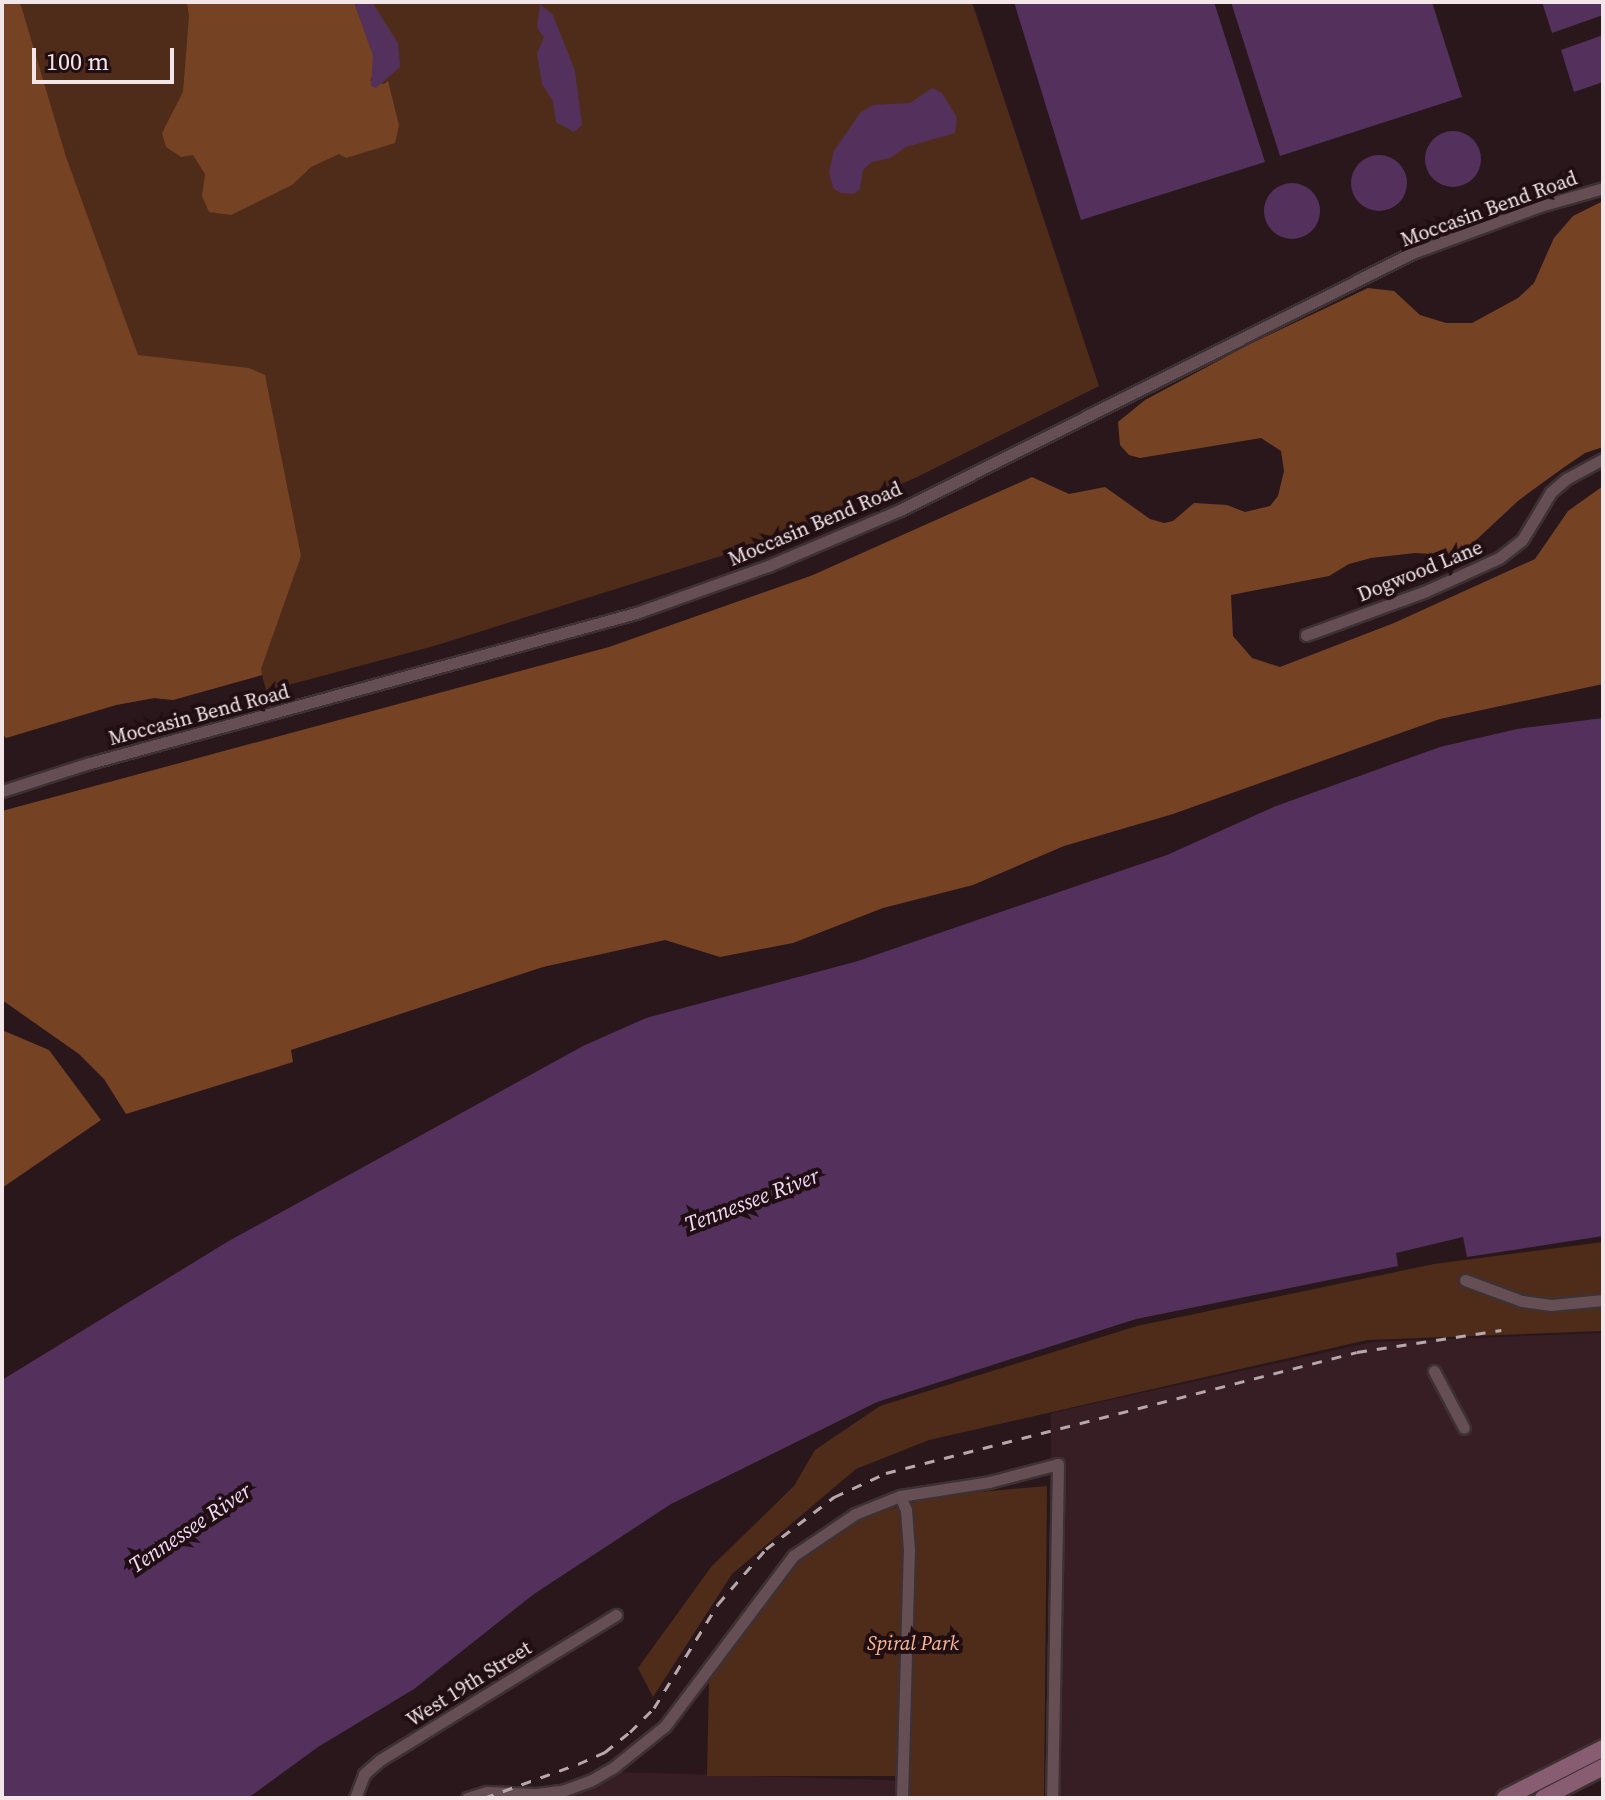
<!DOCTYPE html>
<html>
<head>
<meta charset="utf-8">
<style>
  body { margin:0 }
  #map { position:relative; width:1605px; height:1800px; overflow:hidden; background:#2a171c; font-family:"Source Serif 4",serif }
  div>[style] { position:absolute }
  .built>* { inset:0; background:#371e24 }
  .green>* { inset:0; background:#4f2c19 }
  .forest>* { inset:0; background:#764224 }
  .water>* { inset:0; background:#54315c }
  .round { border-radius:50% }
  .roads { filter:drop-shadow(2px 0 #3e3133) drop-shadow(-2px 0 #3e3133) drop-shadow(0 2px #3e3133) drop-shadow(0 -2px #3e3133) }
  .minor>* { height:11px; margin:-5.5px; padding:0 5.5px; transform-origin:5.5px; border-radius:5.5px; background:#654f54 }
  .secondary>* { height:16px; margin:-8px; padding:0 8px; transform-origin:8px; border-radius:8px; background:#885c71 }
  .rail>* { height:3px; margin-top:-1.5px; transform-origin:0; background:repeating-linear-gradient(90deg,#b6a8ab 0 10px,transparent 0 20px) }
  span { translate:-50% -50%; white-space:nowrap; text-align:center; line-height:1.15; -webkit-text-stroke:8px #200e13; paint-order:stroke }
  .street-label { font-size:20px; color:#f3e6e8 }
  .park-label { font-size:20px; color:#fbb996; font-style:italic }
  .water-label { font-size:22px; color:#f1daf6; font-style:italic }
  .frame { position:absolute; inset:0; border:4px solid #f3e6e8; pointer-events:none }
  .scale { position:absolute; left:32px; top:48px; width:142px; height:36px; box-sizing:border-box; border:4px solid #f3e6e8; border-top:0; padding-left:10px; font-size:24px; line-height:28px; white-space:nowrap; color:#f3e6e8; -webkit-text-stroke:6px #200e13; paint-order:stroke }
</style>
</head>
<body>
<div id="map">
  <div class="built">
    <div style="clip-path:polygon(1603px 1333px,1603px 1744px,1492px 1798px,1049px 1798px,1051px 1413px,1373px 1342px)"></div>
    <div style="clip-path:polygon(621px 1772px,914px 1781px,914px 1798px,547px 1798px,571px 1794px)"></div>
  </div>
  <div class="green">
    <div style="clip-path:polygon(2px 2px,55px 125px,20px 2px,972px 2px,1099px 386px,915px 478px,778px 538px,434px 646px,277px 688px,266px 690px,262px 675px,173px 700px,154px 698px,116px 705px,6px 738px,2px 733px)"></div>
    <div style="clip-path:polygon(1603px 1242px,1603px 1331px,1367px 1340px,929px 1440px,856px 1469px,732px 1574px,653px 1697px,638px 1668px,711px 1567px,794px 1486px,815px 1450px,880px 1406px,1137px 1326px,1434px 1264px)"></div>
    <div style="clip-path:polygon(1047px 1486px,1044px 1798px,910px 1798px,910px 1776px,707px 1776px,709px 1681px,792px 1566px,824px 1539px,861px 1518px,936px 1496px)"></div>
  </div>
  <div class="forest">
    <div style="clip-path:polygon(2px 2px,20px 2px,66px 157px,138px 355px,249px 368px,265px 375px,301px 556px,261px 669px,262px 675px,173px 700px,154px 698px,116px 705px,6px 738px,2px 733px)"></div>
    <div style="clip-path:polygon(187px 2px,354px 2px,373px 55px,374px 71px,370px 81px,384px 84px,388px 81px,399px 125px,395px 143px,346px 158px,339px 154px,311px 167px,292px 185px,231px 215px,209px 212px,202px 196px,205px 174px,193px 155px,181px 157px,166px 147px,162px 133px,183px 92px,189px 16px)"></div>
    <div style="clip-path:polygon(1603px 201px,1603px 447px,1585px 453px,1563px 468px,1519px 500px,1473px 543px,1448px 555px,1415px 553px,1371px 558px,1349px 564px,1329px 576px,1231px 595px,1233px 636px,1252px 658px,1280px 667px,1394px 623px,1535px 559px,1568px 511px,1603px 486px,1603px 684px,1440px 719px,1173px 814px,1064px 846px,973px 885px,883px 908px,793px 943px,720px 957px,665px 940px,543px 967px,291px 1050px,293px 1062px,126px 1114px,104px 1079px,79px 1054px,2px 1000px,2px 811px,609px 647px,813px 575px,1032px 477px,1069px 494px,1105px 487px,1150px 519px,1164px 523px,1173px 521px,1194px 503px,1227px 505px,1245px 512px,1270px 506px,1278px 496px,1284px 471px,1281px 451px,1261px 438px,1140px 458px,1129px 455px,1120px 445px,1118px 422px,1145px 400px,1248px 345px,1368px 288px,1394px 291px,1420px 315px,1446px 323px,1472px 323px,1518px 298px,1534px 283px,1554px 238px,1573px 216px)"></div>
    <div style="clip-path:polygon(2px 1030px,49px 1050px,101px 1120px,2px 1188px)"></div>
  </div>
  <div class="water">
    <div style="clip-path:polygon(354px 2px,372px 2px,398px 43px,400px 67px,376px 88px,371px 86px,373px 55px)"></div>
    <div style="clip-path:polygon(1014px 2px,1214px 2px,1265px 162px,1081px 220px)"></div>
    <div style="clip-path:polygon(1231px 2px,1432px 2px,1462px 97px,1280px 156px)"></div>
    <div style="clip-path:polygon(1542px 2px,1603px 2px,1603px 15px,1552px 33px)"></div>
    <div style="clip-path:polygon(540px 4px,553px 15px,575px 71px,582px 125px,574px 132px,556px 122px,553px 101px,542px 84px,537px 53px,544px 37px,537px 28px)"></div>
    <div style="clip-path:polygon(1603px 35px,1603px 82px,1574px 92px,1561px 50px)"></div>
    <div style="clip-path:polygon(932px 88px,942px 93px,957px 118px,955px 133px,906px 147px,890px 158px,872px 162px,863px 170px,860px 189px,854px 194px,840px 193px,833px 188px,829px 172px,834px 151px,860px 113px,873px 105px,910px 103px)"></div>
    <div class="round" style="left:1425px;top:131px;width:56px;height:56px"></div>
    <div class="round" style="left:1351px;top:155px;width:56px;height:56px"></div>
    <div class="round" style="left:1264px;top:183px;width:56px;height:56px"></div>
    <div style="clip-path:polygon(1603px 718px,1603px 1236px,1467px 1257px,1463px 1237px,1396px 1253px,1398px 1266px,1136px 1319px,877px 1402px,671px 1504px,534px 1594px,414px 1689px,318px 1747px,248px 1798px,2px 1798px,2px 1380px,227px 1242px,583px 1046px,646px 1018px,858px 961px,1167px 855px,1276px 806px,1440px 747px,1517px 729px)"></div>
  </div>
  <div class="roads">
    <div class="minor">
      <div style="left:1306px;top:635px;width:128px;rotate:-20.1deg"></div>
      <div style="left:1426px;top:591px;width:80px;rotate:-24.3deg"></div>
      <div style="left:1499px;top:558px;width:29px;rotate:-38deg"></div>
      <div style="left:1522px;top:540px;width:56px;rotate:-58.9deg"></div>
      <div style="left:1551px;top:492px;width:20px;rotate:-41deg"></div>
      <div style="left:1566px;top:479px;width:42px;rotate:-28.4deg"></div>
      <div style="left:2px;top:791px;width:92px;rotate:-17.7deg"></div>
      <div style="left:90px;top:763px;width:566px;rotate:-15.36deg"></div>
      <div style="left:636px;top:613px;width:140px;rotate:-19.6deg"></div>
      <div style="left:768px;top:566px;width:143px;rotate:-23deg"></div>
      <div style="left:900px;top:510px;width:573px;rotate:-26.65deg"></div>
      <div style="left:1412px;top:253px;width:136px;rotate:-20.2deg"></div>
      <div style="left:1540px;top:206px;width:66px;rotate:-15.9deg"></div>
      <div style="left:1465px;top:1280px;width:61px;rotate:20.2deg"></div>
      <div style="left:1522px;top:1301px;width:29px;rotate:8deg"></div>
      <div style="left:1551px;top:1305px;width:52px;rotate:-5.5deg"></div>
      <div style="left:1434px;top:1371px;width:64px;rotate:62.2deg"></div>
      <div style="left:355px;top:1798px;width:26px;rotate:-69deg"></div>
      <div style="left:364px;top:1774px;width:21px;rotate:-41deg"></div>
      <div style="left:380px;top:1760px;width:277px;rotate:-31.6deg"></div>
      <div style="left:467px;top:1798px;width:21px;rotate:-17deg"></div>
      <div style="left:487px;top:1792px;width:49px;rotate:2.3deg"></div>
      <div style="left:536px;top:1794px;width:26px;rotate:-7deg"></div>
      <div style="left:562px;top:1791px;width:30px;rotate:-20deg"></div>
      <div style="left:590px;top:1781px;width:28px;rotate:-30deg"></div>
      <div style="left:614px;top:1767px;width:65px;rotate:-38.8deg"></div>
      <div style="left:665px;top:1726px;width:213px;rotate:-53deg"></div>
      <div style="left:793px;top:1556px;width:75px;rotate:-34.1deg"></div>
      <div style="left:855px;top:1514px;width:48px;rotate:-21.8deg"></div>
      <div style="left:902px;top:1798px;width:248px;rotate:-88.4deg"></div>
      <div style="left:909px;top:1550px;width:40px;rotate:-94.3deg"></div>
      <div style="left:906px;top:1510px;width:15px;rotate:-113deg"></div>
      <div style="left:900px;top:1496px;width:90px;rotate:-8.9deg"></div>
      <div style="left:989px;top:1482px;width:71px;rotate:-14.6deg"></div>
      <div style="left:1058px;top:1464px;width:334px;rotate:91deg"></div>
    </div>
    <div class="secondary">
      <div style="left:1505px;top:1798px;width:110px;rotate:-27deg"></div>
      <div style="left:1543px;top:1798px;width:68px;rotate:-27.3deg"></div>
    </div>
  </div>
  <div class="rail">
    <div style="left:484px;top:1798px;width:100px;rotate:-19.9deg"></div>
    <div style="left:578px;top:1764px;width:30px;rotate:-24deg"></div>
    <div style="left:605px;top:1752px;width:32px;rotate:-39deg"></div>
    <div style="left:630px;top:1732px;width:34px;rotate:-45deg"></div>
    <div style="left:654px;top:1708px;width:122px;rotate:-58.4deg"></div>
    <div style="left:718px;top:1604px;width:73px;rotate:-48.9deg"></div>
    <div style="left:766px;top:1549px;width:86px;rotate:-37.4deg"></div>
    <div style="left:834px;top:1497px;width:57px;rotate:-24.8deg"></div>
    <div style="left:886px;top:1473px;width:486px;rotate:-14.4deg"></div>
    <div style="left:1357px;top:1352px;width:146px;rotate:-8.7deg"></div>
  </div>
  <div class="street-label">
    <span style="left:1489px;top:209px;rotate:-20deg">Moccasin Bend Road</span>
    <span style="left:815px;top:524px;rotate:-23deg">Moccasin Bend Road</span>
    <span style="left:1420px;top:571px;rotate:-22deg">Dogwood Lane</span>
    <span style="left:199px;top:715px;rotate:-15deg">Moccasin Bend Road</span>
    <span style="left:469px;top:1684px;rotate:-32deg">West 19th Street</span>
  </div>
  <div class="park-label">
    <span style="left:913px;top:1643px">Spiral Park</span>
  </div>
  <div class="water-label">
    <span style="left:752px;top:1200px;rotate:-21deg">Tennessee River</span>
    <span style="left:190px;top:1528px;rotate:-34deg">Tennessee River</span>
  </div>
  <div class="frame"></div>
  <div class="scale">100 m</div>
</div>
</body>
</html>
